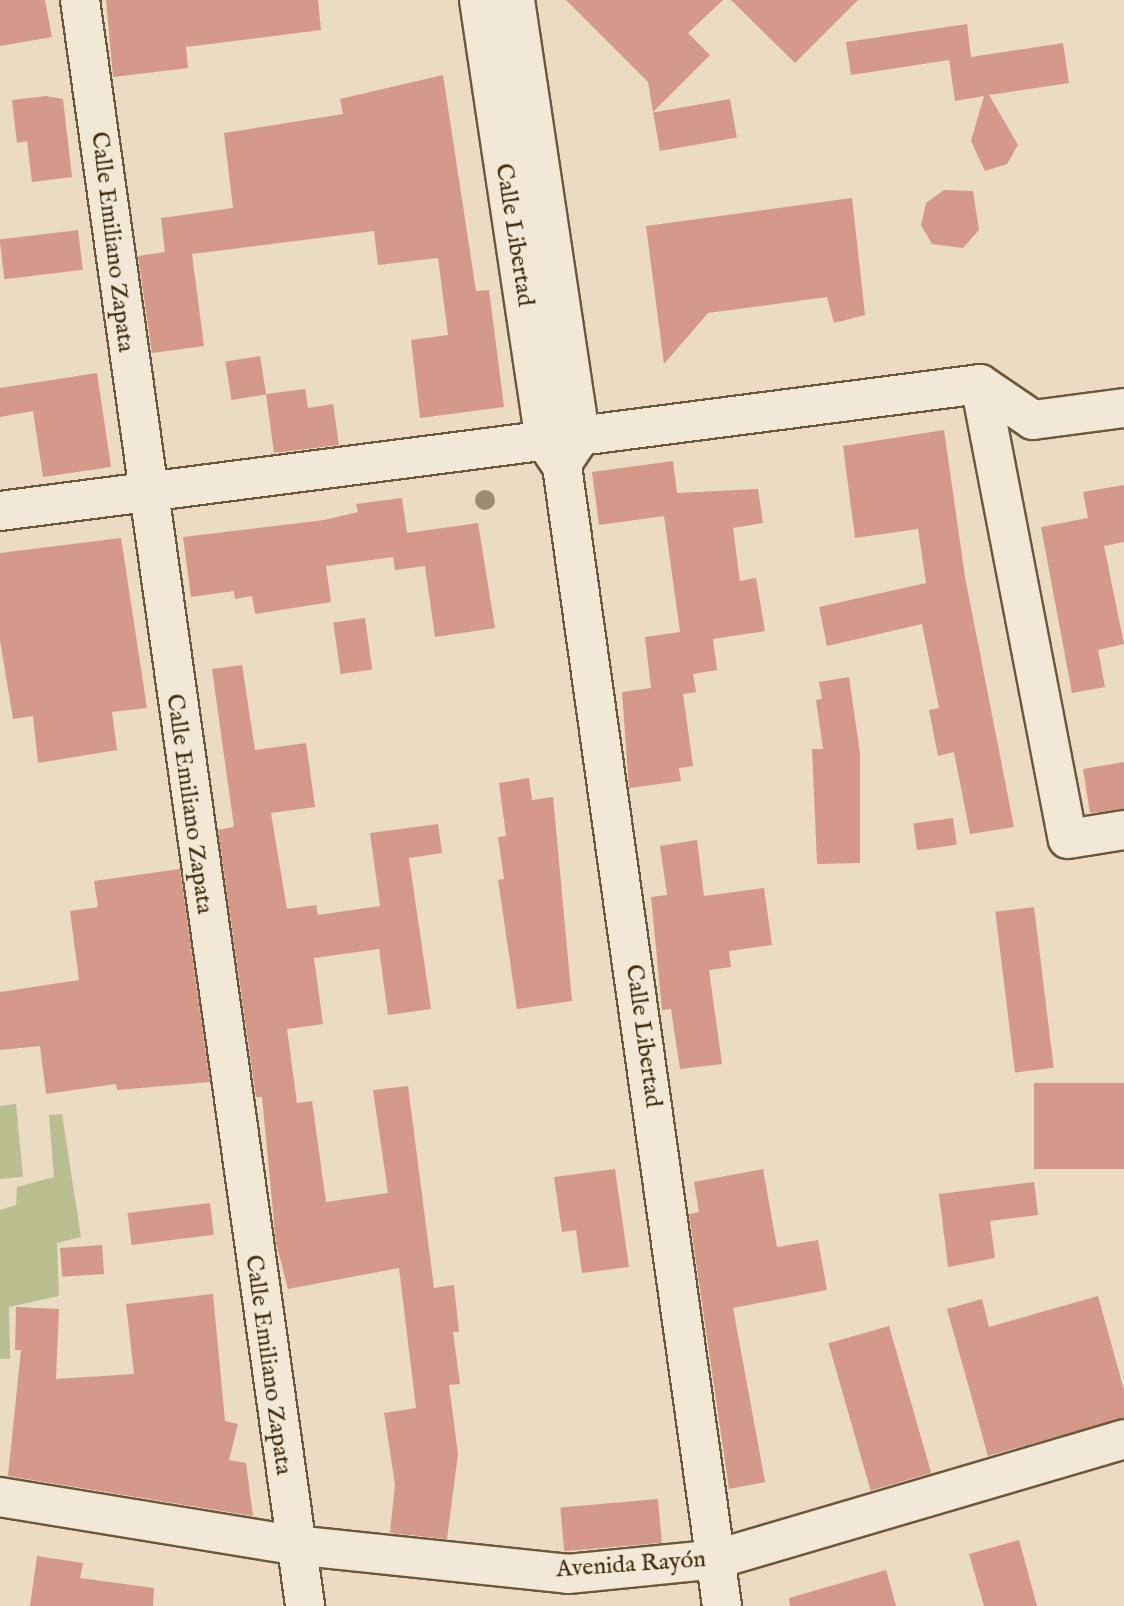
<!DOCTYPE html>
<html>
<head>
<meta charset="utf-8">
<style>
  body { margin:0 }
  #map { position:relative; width:1124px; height:1606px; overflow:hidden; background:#ebdbc2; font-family:"IM FELL English",serif }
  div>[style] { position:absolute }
  .green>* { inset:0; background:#babf91 }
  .building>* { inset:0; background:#d49988; transform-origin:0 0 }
  .roads { filter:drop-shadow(2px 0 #6e583a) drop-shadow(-2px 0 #6e583a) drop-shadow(0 2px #6e583a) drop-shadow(0 -2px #6e583a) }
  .minor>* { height:38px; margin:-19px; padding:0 19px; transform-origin:19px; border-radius:19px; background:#f2e8d7 }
  .trees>* { width:20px; height:20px; margin:-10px; border-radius:50%; background:#9c8b6d }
  span { translate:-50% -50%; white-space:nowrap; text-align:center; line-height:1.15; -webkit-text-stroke:5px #f2e8d7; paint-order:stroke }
  .street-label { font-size:24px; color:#442c0c }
</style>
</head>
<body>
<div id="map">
  <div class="green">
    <div style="clip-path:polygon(16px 1104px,23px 1177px,0 1179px,0 1106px)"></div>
    <div style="clip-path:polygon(62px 1114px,81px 1237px,57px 1243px,59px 1296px,9px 1307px,10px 1359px,0 1359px,0 1210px,16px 1205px,17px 1187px,54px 1177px,49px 1115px)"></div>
  </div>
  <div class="building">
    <div style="clip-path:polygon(0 0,45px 0,52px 37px,0 46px)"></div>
    <div style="clip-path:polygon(106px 0,318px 0,321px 30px,186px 47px,188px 68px,113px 77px)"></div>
    <div style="clip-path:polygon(566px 0,723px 0,688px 33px,710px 55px,653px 112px,648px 82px)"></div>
    <div style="clip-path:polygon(731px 0,858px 0,795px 63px)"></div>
    <div style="clip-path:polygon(967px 24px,971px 57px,1063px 43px,1069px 83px,989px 95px,1018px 145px,1007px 164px,985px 171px,971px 141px,984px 96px,955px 101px,949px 60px,969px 57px,851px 75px,846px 42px)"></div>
    <div style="clip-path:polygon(443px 75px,476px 291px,489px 290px,504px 407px,420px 418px,411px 340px,448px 335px,438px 258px,378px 265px,374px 231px,192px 254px,204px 346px,152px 353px,138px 256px,165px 252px,161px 218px,233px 208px,224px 133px,343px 114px,340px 99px)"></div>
    <div style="clip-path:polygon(46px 96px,63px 99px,72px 177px,32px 182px,27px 141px,17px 143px,12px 100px)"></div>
    <div style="left:730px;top:99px;width:39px;height:78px;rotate:80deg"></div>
    <div style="clip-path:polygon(944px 190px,973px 191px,979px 230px,963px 248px,932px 244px,921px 225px,926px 203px)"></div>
    <div style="clip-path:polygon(852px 198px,865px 315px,834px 323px,827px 297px,708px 313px,664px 364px,646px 226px)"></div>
    <div style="left:78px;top:230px;width:40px;height:79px;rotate:83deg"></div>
    <div style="left:260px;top:356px;width:39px;height:35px;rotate:81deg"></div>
    <div style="clip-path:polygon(97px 373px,111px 467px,43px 477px,33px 411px,0 417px,0 388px)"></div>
    <div style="clip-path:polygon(305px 389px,308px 408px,333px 404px,339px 445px,274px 453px,266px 394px)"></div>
    <div style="clip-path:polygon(944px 430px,965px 577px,1014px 827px,970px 834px,954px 752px,938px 756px,929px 710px,939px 708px,922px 624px,827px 646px,819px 607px,926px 583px,918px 529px,855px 538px,843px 446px)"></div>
    <div style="clip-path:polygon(673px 461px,677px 493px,758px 489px,763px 523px,733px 528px,740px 581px,756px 578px,765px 631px,713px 639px,717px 670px,693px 674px,696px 692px,683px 694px,693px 766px,679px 768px,681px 781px,629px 788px,622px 692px,651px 688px,645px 637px,680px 632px,664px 516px,599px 525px,592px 472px)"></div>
    <div style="clip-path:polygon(1124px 485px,1124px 542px,1104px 546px,1124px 644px,1098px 650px,1105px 687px,1072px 693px,1041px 527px,1088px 518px,1083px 492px)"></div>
    <div style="clip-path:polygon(402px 498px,407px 533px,478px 523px,495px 628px,435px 637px,425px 566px,395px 570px,393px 557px,326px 566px,331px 602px,255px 614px,252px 596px,235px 599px,234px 591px,191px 597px,183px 537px,324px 520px,358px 512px,356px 504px)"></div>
    <div style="clip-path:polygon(121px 538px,147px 708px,112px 712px,117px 750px,38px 763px,33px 716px,13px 719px,0 640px,0 553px)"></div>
    <div style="left:365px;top:618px;width:52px;height:32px;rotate:82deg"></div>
    <div style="clip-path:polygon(242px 665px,255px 750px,306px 743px,315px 807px,271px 813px,287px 909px,316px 905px,318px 915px,380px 906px,370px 833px,438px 824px,442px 853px,409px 858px,431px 1009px,388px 1015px,379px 949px,314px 958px,323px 1024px,287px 1029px,297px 1103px,312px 1101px,326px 1202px,388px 1193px,373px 1090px,408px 1086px,434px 1288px,454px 1285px,459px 1332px,453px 1332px,460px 1384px,449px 1385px,458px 1454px,447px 1539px,390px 1533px,395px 1484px,384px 1413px,416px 1408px,399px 1268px,288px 1289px,276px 1243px,262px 1097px,256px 1097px,218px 830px,234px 827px,212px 669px)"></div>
    <div style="clip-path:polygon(849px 677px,860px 753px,860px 863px,817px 864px,812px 749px,823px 749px,816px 700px,822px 699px,819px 682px)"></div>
    <div style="clip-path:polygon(1124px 762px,1124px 809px,1090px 813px,1083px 769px)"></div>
    <div style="clip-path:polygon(529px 778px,532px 800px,553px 797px,572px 1001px,517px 1009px,498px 880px,504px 879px,498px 837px,506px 836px,499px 783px)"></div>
    <div style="left:953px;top:818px;width:27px;height:40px;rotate:82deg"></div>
    <div style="clip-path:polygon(697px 840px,704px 896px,764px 888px,772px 945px,729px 951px,731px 967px,709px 970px,722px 1064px,680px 1069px,671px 1009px,662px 1010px,651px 897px,667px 895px,660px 846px)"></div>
    <div style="clip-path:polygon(180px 869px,210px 1082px,117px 1090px,116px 1084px,46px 1094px,40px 1046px,0 1050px,0 992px,79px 980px,70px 911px,98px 907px,94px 881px)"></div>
    <div style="left:1034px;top:907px;width:162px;height:39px;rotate:83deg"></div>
    <div style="left:1124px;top:1083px;width:86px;height:90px;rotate:90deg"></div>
    <div style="clip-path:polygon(615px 1169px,629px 1267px,582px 1273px,576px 1230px,562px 1232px,554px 1177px)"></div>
    <div style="clip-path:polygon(763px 1169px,777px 1247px,818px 1240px,827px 1290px,733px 1308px,765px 1482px,729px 1489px,689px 1214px,699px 1212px,694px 1182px)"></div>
    <div style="clip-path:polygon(1034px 1182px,1038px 1215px,990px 1221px,995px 1258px,948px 1267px,939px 1194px)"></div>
    <div style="left:210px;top:1203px;width:32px;height:83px;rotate:83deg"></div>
    <div style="left:102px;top:1245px;width:29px;height:42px;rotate:86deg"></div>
    <div style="clip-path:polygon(213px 1294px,225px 1421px,238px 1424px,229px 1460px,246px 1463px,253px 1516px,8px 1476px,21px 1350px,15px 1350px,16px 1307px,59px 1309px,56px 1379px,134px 1374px,126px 1304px)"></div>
    <div style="clip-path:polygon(1098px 1296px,1124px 1390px,1124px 1418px,988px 1456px,947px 1309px,982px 1299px,989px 1327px)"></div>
    <div style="left:889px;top:1326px;width:153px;height:63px;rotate:74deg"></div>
    <div style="left:658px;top:1499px;width:44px;height:98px;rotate:85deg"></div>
    <div style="clip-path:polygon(1019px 1540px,1037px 1606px,984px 1606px,969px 1554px)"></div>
    <div style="clip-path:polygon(37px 1556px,83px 1563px,80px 1578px,154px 1588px,153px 1606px,30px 1606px)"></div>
    <div style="clip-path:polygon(886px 1570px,896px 1606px,790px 1606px,789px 1598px)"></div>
  </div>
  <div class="roads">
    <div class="minor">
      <div style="left:80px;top:0;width:1622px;rotate:82.02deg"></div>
      <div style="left:479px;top:0;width:446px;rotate:81.5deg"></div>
      <div style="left:545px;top:441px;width:30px;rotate:56deg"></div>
      <div style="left:562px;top:466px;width:1151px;rotate:82.01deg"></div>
      <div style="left:515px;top:0;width:442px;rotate:81.5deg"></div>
      <div style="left:580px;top:437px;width:25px;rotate:124deg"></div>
      <div style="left:980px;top:384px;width:463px;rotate:79.1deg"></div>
      <div style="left:1068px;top:839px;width:57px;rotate:-9.1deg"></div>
      <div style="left:980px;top:384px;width:64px;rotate:34.2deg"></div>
      <div style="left:1033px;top:420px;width:92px;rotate:-7.5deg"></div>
      <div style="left:0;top:511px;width:988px;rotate:-7.38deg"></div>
      <div style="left:0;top:1497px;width:298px;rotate:9.3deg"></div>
      <div style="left:294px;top:1545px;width:276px;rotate:6deg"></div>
      <div style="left:568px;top:1574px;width:150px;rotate:-5.7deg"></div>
      <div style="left:717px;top:1559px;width:424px;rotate:-16.4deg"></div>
    </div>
  </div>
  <div class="trees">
    <div style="left:485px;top:500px"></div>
  </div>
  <div class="street-label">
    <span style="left:514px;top:235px;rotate:81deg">Calle Libertad</span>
    <span style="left:112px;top:242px;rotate:83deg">Calle Emiliano Zapata</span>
    <span style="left:189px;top:804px;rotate:82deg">Calle Emiliano Zapata</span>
    <span style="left:643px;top:1036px;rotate:82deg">Calle Libertad</span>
    <span style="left:268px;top:1365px;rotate:82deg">Calle Emiliano Zapata</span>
    <span style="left:631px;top:1565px;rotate:-4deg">Avenida Rayón</span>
  </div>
</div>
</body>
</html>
